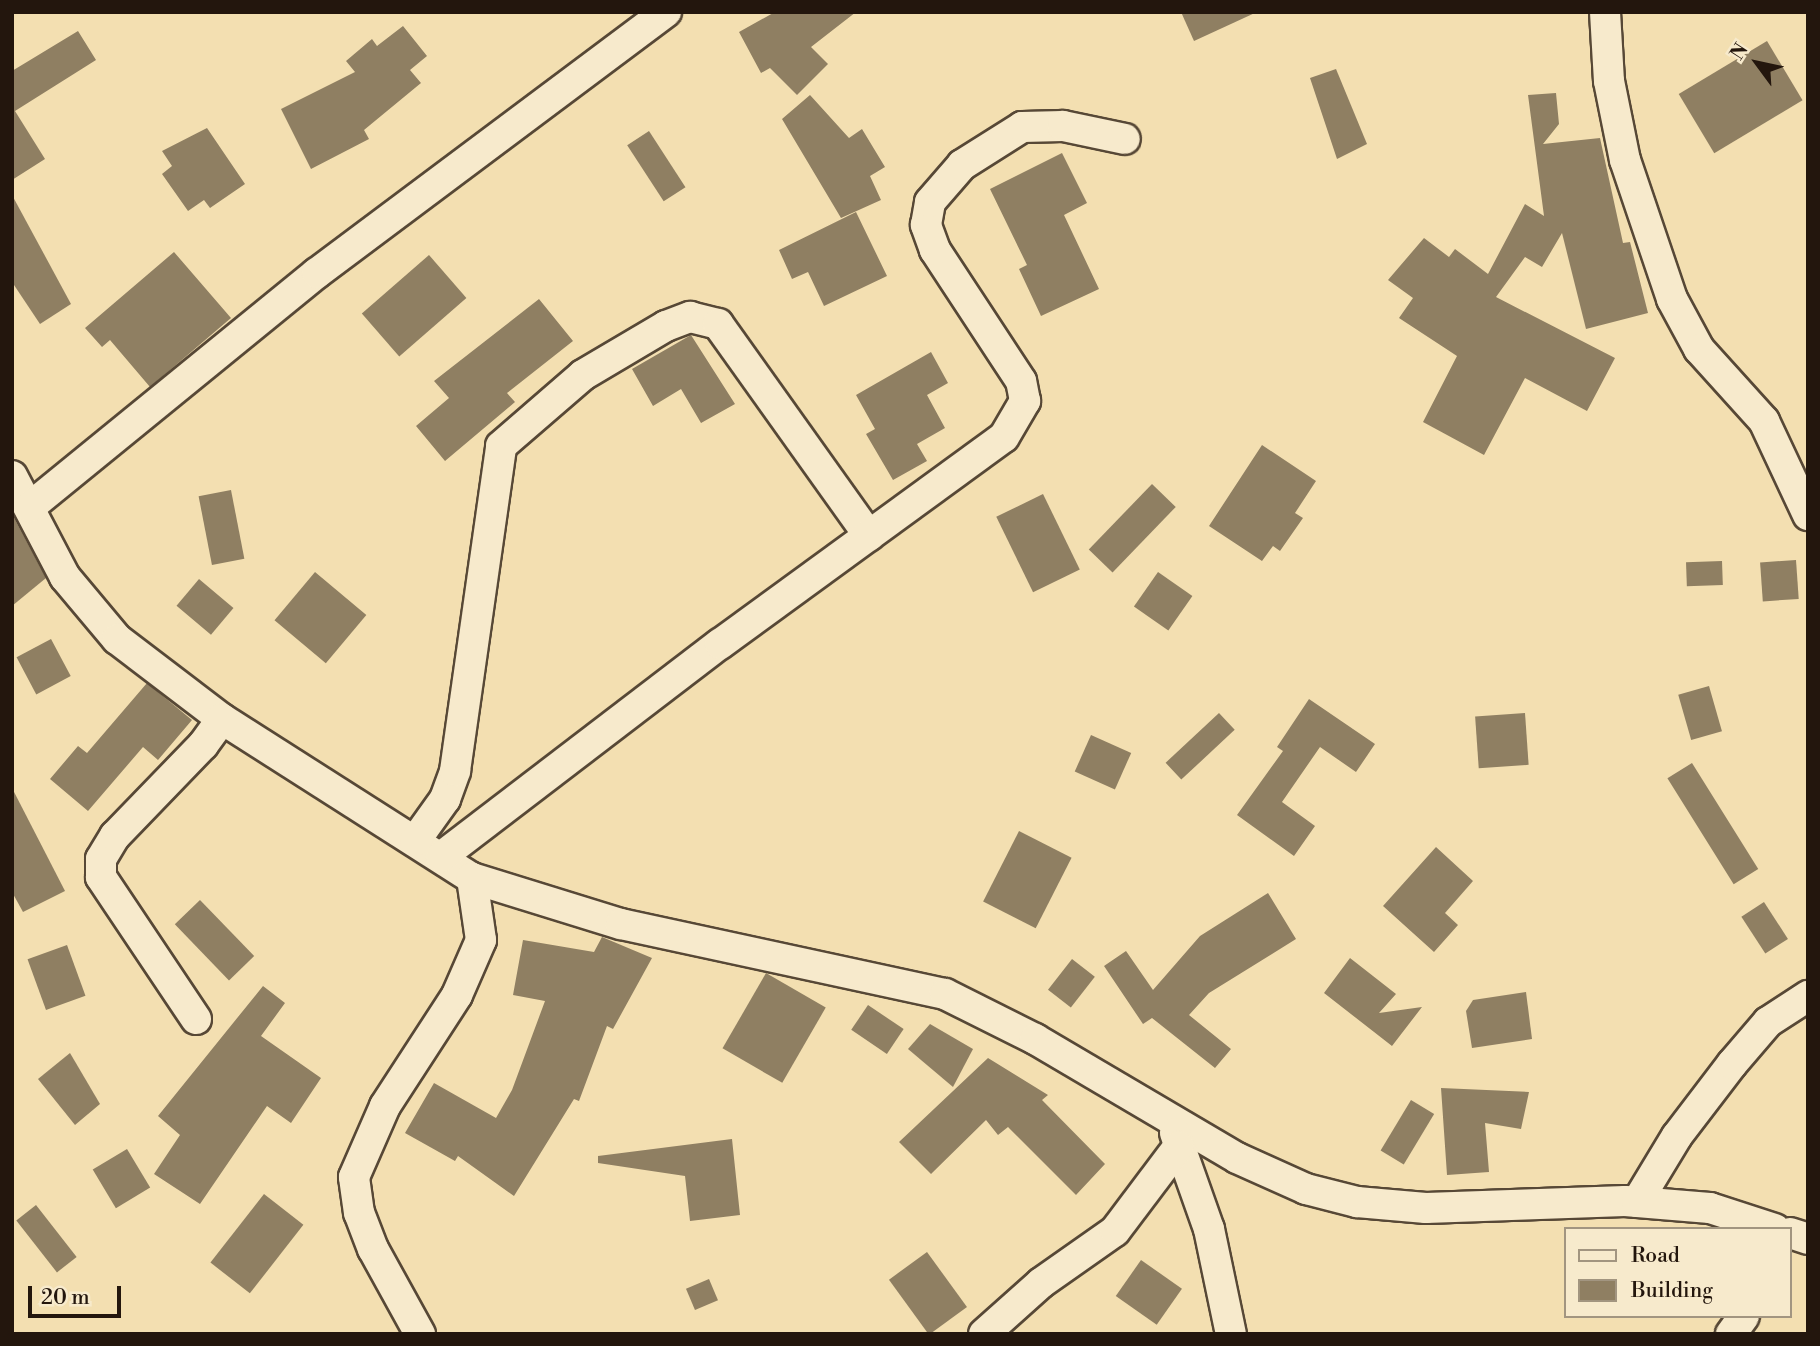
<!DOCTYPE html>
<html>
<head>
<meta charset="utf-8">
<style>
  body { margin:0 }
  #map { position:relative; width:1820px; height:1346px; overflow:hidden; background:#f3dfb1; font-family:"Libre Bodoni",serif }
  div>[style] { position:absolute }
  .building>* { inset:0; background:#8f7f62; transform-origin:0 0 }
  .roads { filter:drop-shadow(2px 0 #574836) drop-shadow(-2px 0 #574836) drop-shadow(0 2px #574836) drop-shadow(0 -2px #574836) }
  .street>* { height:30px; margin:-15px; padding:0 15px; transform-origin:15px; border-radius:15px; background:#f7eacc }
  span { translate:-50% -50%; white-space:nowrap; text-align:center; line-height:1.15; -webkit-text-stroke:5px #f7eacc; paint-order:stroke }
  .frame { position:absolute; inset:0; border:14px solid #23160d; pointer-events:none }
  .legend { position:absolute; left:1564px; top:1227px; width:228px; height:91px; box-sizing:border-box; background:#f7eacc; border:2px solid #a29580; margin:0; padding:9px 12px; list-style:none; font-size:21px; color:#23160d }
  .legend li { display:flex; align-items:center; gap:14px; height:35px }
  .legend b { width:35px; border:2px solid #a29580 }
  .north { position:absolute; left:1722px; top:28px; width:70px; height:70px; -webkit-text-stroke:5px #f7eacc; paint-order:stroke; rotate:303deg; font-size:19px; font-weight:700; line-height:28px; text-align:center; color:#23160d }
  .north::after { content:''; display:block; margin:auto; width:24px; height:32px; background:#23160d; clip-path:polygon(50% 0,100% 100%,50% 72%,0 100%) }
  .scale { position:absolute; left:28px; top:1286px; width:93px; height:32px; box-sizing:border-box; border:4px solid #23160d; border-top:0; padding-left:9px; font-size:21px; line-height:24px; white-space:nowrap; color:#23160d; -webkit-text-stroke:5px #f7eacc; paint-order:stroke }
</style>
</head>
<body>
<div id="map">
  <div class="building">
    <div style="clip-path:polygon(775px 12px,856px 12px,811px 47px,828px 64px,797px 95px,770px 68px,761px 73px,739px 32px)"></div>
    <div style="clip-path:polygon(1181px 12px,1257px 12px,1194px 41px)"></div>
    <div style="clip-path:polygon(403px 26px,427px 56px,410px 70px,421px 83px,364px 130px,369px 139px,311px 169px,281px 109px,355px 72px,346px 61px,372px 39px,377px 46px)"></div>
    <div style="clip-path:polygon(78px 31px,96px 60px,15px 111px,45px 159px,12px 180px,12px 71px)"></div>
    <div style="left:1767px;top:41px;width:69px;height:103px;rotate:59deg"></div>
    <div style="clip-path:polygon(1336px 69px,1367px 144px,1337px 159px,1310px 78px)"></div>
    <div style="clip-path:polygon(1556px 93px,1559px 124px,1543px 144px,1600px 138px,1623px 243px,1630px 242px,1648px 313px,1586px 329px,1562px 233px,1542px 267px,1525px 257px,1496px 297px,1615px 358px,1587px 411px,1525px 378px,1484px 455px,1423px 422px,1457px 356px,1399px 318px,1413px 298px,1388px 280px,1424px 238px,1449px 257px,1455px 249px,1488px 274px,1525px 204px,1544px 216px,1528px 95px)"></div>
    <div style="clip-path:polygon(810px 95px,849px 138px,862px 129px,885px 167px,870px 176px,881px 200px,841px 218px,782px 119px)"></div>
    <div style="clip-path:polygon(207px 128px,245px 184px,210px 208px,204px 200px,188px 211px,162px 174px,172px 166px,162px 151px)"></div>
    <div style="left:649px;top:131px;width:67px;height:26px;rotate:57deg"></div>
    <div style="clip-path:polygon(1062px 153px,1087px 203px,1064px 215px,1099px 289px,1041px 316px,1019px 269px,1027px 265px,990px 189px)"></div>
    <div style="clip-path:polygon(12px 195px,71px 304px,40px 324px,12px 282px)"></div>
    <div style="clip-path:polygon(856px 212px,887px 276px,824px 306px,808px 272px,792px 279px,779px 250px)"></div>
    <div style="clip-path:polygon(174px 252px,231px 318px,150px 387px,110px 340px,102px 347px,85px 328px)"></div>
    <div style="left:429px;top:255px;width:57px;height:89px;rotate:49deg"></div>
    <div style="clip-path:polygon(539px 299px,573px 341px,507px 393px,515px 402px,445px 461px,416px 426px,449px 398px,434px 381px)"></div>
    <div style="clip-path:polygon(691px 335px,735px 404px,701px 423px,681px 389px,653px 406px,632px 369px)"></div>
    <div style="clip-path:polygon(931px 352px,948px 383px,927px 395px,945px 428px,917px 444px,927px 461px,893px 480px,866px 434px,875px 429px,856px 395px)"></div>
    <div style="clip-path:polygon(1262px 445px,1316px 481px,1295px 513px,1303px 518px,1280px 551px,1273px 546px,1262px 561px,1209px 526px)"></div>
    <div style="left:1152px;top:484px;width:33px;height:91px;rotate:44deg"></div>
    <div style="left:231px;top:490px;width:70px;height:33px;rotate:79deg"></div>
    <div style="left:1043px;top:494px;width:84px;height:52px;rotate:64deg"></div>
    <div style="clip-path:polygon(12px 514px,46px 578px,12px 606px)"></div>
    <div style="left:1796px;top:560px;width:39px;height:36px;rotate:86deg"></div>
    <div style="left:1722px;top:561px;width:24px;height:36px;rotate:88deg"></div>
    <div style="left:315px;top:572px;width:67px;height:63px;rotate:40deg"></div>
    <div style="left:1158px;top:572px;width:42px;height:42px;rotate:35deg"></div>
    <div style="left:199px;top:579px;width:45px;height:35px;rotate:40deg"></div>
    <div style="left:51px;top:639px;width:42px;height:39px;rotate:62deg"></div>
    <div style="clip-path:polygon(147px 683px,192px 720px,158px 760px,143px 747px,88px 811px,50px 779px,78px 746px,87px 753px)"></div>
    <div style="left:1709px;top:686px;width:47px;height:32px;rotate:74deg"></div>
    <div style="clip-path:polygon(1309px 699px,1375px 744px,1356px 772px,1320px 747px,1282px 802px,1315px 826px,1294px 856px,1237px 815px,1283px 751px,1277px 747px)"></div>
    <div style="left:1219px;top:713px;width:23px;height:73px;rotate:47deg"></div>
    <div style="left:1525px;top:713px;width:52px;height:50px;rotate:86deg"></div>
    <div style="left:1091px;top:735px;width:44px;height:40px;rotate:24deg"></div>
    <div style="left:1692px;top:763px;width:125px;height:29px;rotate:58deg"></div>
    <div style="clip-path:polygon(12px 788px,65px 891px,23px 912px,12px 892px)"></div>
    <div style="left:1019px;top:831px;width:59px;height:79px;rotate:27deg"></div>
    <div style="clip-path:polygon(1436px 847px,1473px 881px,1445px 913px,1458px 925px,1434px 952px,1383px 906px)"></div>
    <div style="clip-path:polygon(1268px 893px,1296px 939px,1209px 993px,1189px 1015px,1231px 1049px,1215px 1068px,1152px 1018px,1143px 1024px,1104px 966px,1126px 951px,1153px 990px,1200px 936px)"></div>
    <div style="left:200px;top:900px;width:78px;height:35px;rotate:46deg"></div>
    <div style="left:1764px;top:902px;width:44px;height:27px;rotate:57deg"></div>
    <div style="clip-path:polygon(602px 937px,652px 958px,613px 1029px,607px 1026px,579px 1101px,574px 1099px,514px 1196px,458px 1156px,455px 1161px,405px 1133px,434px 1083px,496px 1118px,512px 1090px,545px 1001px,513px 995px,523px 940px,594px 952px)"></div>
    <div style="left:67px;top:945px;width:54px;height:42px;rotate:70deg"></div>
    <div style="clip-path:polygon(1350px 958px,1396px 994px,1379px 1013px,1422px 1007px,1392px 1046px,1324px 993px)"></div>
    <div style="left:1072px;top:959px;width:29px;height:39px;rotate:38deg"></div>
    <div style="left:766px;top:973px;width:69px;height:87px;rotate:30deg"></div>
    <div style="clip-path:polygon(263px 986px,285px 1003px,261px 1036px,321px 1078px,291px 1123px,267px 1106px,200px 1204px,154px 1174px,180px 1135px,158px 1116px)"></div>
    <div style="clip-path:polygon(1526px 992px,1532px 1039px,1472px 1048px,1466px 1011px,1473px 1000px)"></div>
    <div style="left:868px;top:1005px;width:43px;height:30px;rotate:34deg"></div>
    <div style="clip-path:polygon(930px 1024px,973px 1049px,953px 1087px,908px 1049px)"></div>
    <div style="clip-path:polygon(70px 1053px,100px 1104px,75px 1125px,38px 1079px)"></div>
    <div style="clip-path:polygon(988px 1058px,1048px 1095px,1042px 1100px,1105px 1164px,1076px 1195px,1008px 1127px,998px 1135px,986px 1120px,931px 1174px,899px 1142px)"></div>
    <div style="clip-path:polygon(1441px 1088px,1529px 1092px,1521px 1129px,1485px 1123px,1489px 1172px,1447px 1175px)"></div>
    <div style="left:1411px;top:1100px;width:27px;height:59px;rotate:31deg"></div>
    <div style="clip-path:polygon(732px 1139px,740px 1215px,690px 1221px,685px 1176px,598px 1163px,598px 1156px)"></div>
    <div style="left:127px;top:1149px;width:45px;height:40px;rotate:59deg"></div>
    <div style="left:264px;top:1194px;width:50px;height:87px;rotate:38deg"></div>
    <div style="left:36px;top:1205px;width:66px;height:25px;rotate:52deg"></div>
    <div style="left:927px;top:1252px;width:68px;height:47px;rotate:54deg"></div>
    <div style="left:1141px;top:1260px;width:50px;height:44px;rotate:35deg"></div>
    <div style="left:709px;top:1279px;width:23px;height:25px;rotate:67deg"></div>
  </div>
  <div class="roads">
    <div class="street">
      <div style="left:1605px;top:12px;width:69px;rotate:86.7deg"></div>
      <div style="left:1609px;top:81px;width:81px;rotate:78.6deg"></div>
      <div style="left:1625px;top:160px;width:147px;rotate:71.3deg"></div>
      <div style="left:1672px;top:299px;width:57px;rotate:61.6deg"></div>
      <div style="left:1699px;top:349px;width:97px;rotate:47.9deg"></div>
      <div style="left:1764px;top:421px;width:104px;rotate:64.9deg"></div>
      <div style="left:12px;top:476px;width:114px;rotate:62.3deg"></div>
      <div style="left:65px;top:577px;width:81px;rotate:50deg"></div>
      <div style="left:117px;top:639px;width:132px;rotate:37.3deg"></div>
      <div style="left:222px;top:719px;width:296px;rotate:32.5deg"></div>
      <div style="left:472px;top:878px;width:156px;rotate:17.2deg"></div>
      <div style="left:621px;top:924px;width:331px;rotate:12.2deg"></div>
      <div style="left:945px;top:994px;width:101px;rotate:26.6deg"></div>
      <div style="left:1035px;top:1039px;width:234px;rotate:30.5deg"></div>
      <div style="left:1237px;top:1158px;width:76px;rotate:24.2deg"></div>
      <div style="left:1306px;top:1189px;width:53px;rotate:14.3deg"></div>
      <div style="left:1357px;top:1202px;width:69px;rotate:5deg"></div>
      <div style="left:1426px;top:1208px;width:199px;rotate:-2deg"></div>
      <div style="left:1625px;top:1201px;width:85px;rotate:4.7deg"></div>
      <div style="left:1710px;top:1208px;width:68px;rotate:17.9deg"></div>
      <div style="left:30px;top:507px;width:370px;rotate:-39.2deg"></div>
      <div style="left:317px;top:273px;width:436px;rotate:-36.8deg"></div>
      <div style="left:415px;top:841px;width:52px;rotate:-54.5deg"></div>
      <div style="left:445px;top:799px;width:30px;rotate:-70deg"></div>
      <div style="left:455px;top:771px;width:328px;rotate:-81.9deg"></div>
      <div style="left:501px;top:446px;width:108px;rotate:-40.9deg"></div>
      <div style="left:583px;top:375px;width:96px;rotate:-30.6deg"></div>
      <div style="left:666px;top:326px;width:26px;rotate:-21deg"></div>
      <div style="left:690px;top:317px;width:29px;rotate:14deg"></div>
      <div style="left:718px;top:324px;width:260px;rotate:54.5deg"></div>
      <div style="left:441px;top:857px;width:351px;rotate:-37.4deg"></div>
      <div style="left:720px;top:644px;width:351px;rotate:-36.1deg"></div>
      <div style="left:1004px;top:437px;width:42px;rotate:-59.7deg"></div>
      <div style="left:1025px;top:401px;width:20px;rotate:-101deg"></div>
      <div style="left:1021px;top:381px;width:157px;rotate:-123.3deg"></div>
      <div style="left:935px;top:250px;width:27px;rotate:-110deg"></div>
      <div style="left:926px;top:225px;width:23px;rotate:-80deg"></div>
      <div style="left:930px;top:202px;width:49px;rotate:-49.1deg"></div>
      <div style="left:962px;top:165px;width:71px;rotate:-32.3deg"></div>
      <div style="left:1022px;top:127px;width:41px;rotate:-1.4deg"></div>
      <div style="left:1063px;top:126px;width:63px;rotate:11.8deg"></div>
      <div style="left:196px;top:1019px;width:171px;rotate:-123.8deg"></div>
      <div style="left:101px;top:877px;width:18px;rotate:-90deg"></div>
      <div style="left:101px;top:859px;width:27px;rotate:-59deg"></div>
      <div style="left:115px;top:836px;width:127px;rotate:-46deg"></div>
      <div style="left:203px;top:745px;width:32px;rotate:-54deg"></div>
      <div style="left:1175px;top:1133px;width:102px;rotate:70.5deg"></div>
      <div style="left:1209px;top:1229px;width:107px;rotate:78.2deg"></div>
      <div style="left:1637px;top:1202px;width:77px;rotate:-58.8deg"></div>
      <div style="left:1677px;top:1136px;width:91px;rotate:-52.6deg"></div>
      <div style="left:1732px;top:1064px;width:55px;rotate:-49.4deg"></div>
      <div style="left:1768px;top:1022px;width:48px;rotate:-33deg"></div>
      <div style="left:1790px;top:1233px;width:19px;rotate:18deg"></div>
      <div style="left:420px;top:1334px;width:97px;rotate:-118.9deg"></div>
      <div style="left:373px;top:1249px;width:39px;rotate:-111deg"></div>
      <div style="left:359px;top:1213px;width:36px;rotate:-98deg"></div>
      <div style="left:354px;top:1177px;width:77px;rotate:-66.4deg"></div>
      <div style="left:385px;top:1106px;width:132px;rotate:-57deg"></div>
      <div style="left:457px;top:995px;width:60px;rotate:-66.4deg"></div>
      <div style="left:481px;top:940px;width:63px;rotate:-98.3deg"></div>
      <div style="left:984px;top:1334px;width:76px;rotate:-41.8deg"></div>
      <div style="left:1041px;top:1283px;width:90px;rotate:-35.1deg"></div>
      <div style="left:1115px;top:1231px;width:106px;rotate:-53deg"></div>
      <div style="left:1731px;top:1334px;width:22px;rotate:-54deg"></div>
    </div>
  </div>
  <div class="frame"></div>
  <ul class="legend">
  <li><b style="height:9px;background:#f7eacc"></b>Road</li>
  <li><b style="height:19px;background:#8f7f62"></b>Building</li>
  </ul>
  <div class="north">N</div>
  <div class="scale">20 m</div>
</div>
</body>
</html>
